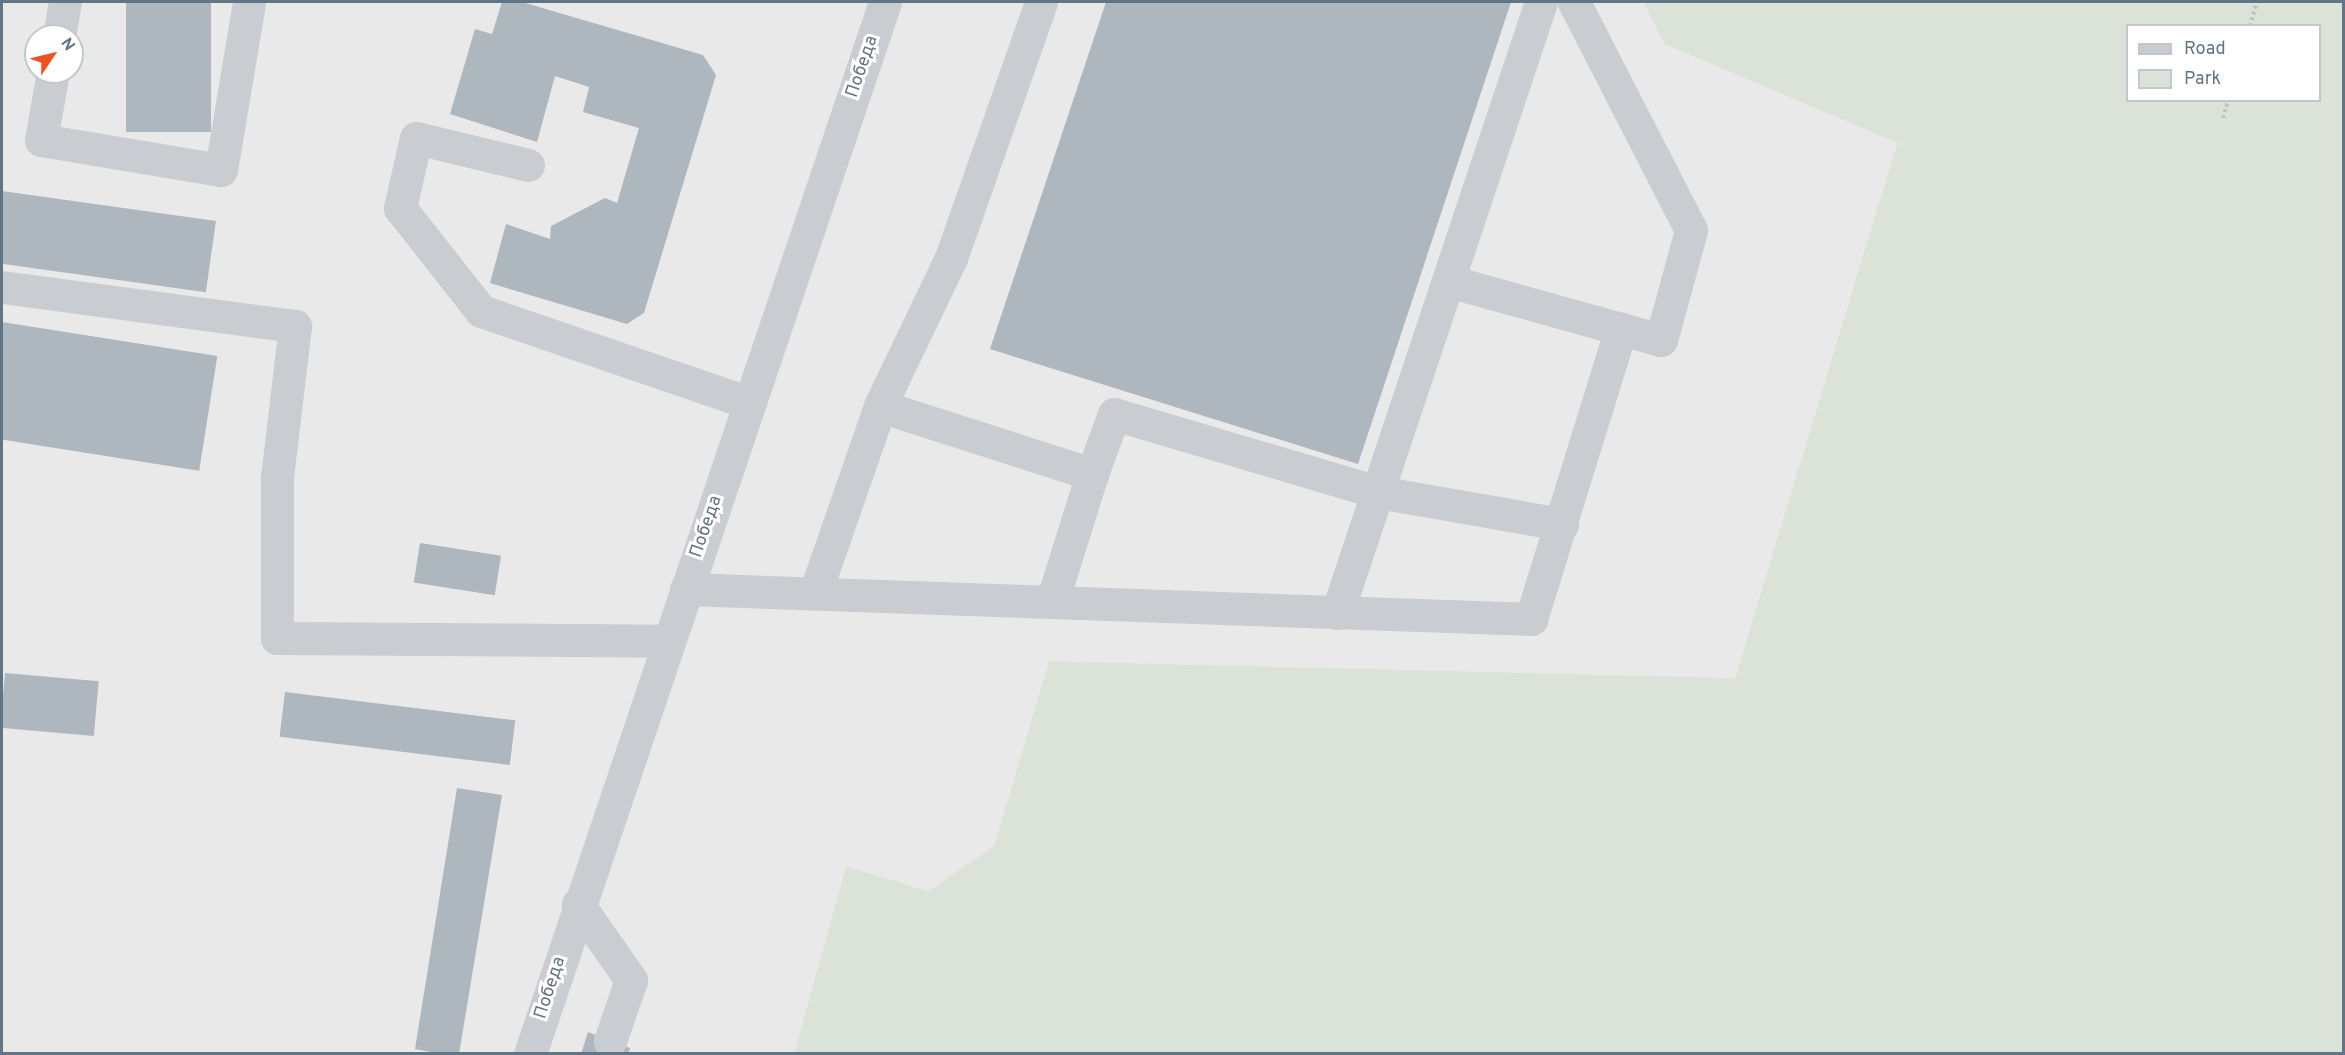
<!DOCTYPE html>
<html>
<head>
<meta charset="utf-8">
<style>
  body { margin:0 }
  #map { position:relative; width:2345px; height:1055px; overflow:hidden; background:#fafaf7; font-family:Overpass,sans-serif }
  div>[style] { position:absolute }
  .built>* { inset:0; background:#e8e9e8 }
  .green>* { inset:0; background:#dbe2d8 }
  .building>* { inset:0; background:#adb7bd; transform-origin:0 0 }
  .path>* { height:4px; margin-top:-2px; transform-origin:0; background:repeating-linear-gradient(90deg,#c0c3c5 0 3px,transparent 0 6px) }
  .minor>* { height:33px; margin:-16.5px; padding:0 16.5px; transform-origin:16.5px; border-radius:16.5px; background:#c9cdd1 }
  span { translate:-50% -50%; white-space:nowrap; text-align:center; line-height:1.15; -webkit-text-stroke:6px #fff; paint-order:stroke }
  .street-label { font-size:18px; color:#627585 }
  .frame { position:absolute; inset:0; border:3px solid #627585; pointer-events:none }
  .legend { position:absolute; left:2126px; top:24px; width:195px; height:78px; box-sizing:border-box; background:#fff; border:2px solid #c0c8ce; margin:0; padding:8px 10px; list-style:none; font-size:18px; color:#627585 }
  .legend li { display:flex; align-items:center; gap:12px; height:30px }
  .legend b { width:30px; border:2px solid #c0c8ce }
  .north { position:absolute; left:24px; top:24px; width:60px; height:60px; box-sizing:border-box; background:#fff; border:2px solid #c0c8ce; border-radius:50%; rotate:55deg; font-size:16px; font-weight:700; line-height:24px; text-align:center; color:#627585 }
  .north::after { content:''; display:block; margin:auto; width:21px; height:27px; background:#f15120; clip-path:polygon(50% 0,100% 100%,50% 72%,0 100%) }
</style>
</head>
<body>
<div id="map">
  <div class="built">
    <div style="clip-path:polygon(evenodd,2px 2px,1643px 2px,1664px 44px,1897px 143px,1735px 678px,1049px 661px,994px 846px,928px 891px,846px 866px,794px 1053px,2px 1054px,2px 2px,36px 36px,72px 36px,72px 72px,36px 72px,36px 36px)"></div>
  </div>
  <div class="green">
    <div style="clip-path:polygon(evenodd,1643px 2px,2343px 2px,2343px 1053px,794px 1053px,846px 866px,928px 891px,994px 846px,1049px 661px,1735px 678px,1897px 143px,1664px 44px,1643px 2px,2128px 26px,2320px 26px,2320px 100px,2128px 100px,2128px 26px)"></div>
  </div>
  <div class="building">
    <div style="left:126px;top:2px;width:85px;height:130px"></div>
    <div style="clip-path:polygon(502px 2px,522px 2px,703px 55px,716px 75px,644px 313px,627px 324px,490px 283px,506px 224px,550px 239px,551px 226px,605px 198px,617px 203px,639px 128px,583px 112px,589px 87px,555px 76px,537px 142px,450px 114px,475px 29px,492px 34px)"></div>
    <div style="clip-path:polygon(1106px 2px,1511px 2px,1358px 464px,990px 349px)"></div>
    <div style="left:2px;top:191px;width:216px;height:72px;rotate:8deg"></div>
    <div style="left:2px;top:322px;width:218px;height:116px;rotate:9deg"></div>
    <div style="left:420px;top:543px;width:82px;height:40px;rotate:9deg"></div>
    <div style="left:5px;top:673px;width:94px;height:55px;rotate:5deg"></div>
    <div style="left:285px;top:692px;width:232px;height:45px;rotate:7deg"></div>
    <div style="clip-path:polygon(457px 788px,502px 795px,459px 1054px,441px 1054px,415px 1049px)"></div>
    <div style="clip-path:polygon(588px 1032px,630px 1048px,628px 1054px,581px 1054px)"></div>
  </div>
  <div class="path">
    <div style="left:2250px;top:26px;width:25px;rotate:-74deg"></div>
    <div style="left:2223px;top:118px;width:19px;rotate:-74deg"></div>
  </div>
  <div class="minor">
    <div style="left:59px;top:36px;width:35px;rotate:-80deg"></div>
    <div style="left:53px;top:72px;width:69px;rotate:100deg"></div>
    <div style="left:41px;top:140px;width:182px;rotate:9.5deg"></div>
    <div style="left:221px;top:170px;width:170px;rotate:-80.5deg"></div>
    <div style="left:528px;top:165px;width:115px;rotate:-166.4deg"></div>
    <div style="left:416px;top:138px;width:72px;rotate:102.9deg"></div>
    <div style="left:400px;top:208px;width:131px;rotate:51.8deg"></div>
    <div style="left:481px;top:311px;width:283px;rotate:18.9deg"></div>
    <div style="left:1448px;top:281px;width:221px;rotate:15.5deg"></div>
    <div style="left:1661px;top:340px;width:114px;rotate:-74.7deg"></div>
    <div style="left:1691px;top:230px;width:256px;rotate:-117.2deg"></div>
    <div style="left:2px;top:287px;width:296px;rotate:7.6deg"></div>
    <div style="left:295px;top:326px;width:153px;rotate:96.8deg"></div>
    <div style="left:277px;top:478px;width:160px;rotate:90deg"></div>
    <div style="left:277px;top:638px;width:391px;rotate:0.4deg"></div>
    <div style="left:880px;top:406px;width:223px;rotate:17.8deg"></div>
    <div style="left:1092px;top:474px;width:134px;rotate:107.4deg"></div>
    <div style="left:1092px;top:474px;width:64px;rotate:-69.9deg"></div>
    <div style="left:1114px;top:414px;width:275px;rotate:16.5deg"></div>
    <div style="left:1378px;top:492px;width:187px;rotate:9.9deg"></div>
    <div style="left:686px;top:589px;width:846px;rotate:2.03deg"></div>
    <div style="left:1531px;top:619px;width:304px;rotate:-72.8deg"></div>
    <div style="left:815px;top:593px;width:198px;rotate:-70.8deg"></div>
    <div style="left:880px;top:406px;width:164px;rotate:-64.4deg"></div>
    <div style="left:951px;top:258px;width:271px;rotate:-70.6deg"></div>
    <div style="left:1337px;top:613px;width:644px;rotate:-71.54deg"></div>
    <div style="left:578px;top:904px;width:93px;rotate:55.1deg"></div>
    <div style="left:631px;top:980px;width:65px;rotate:109deg"></div>
    <div style="left:530px;top:1054px;width:1110px;rotate:-71.35deg"></div>
  </div>
  <div class="street-label">
    <span style="left:863px;top:67px;rotate:-71deg">Победа</span>
    <span style="left:707px;top:527px;rotate:-71deg">Победа</span>
    <span style="left:551px;top:988px;rotate:-72deg">Победа</span>
  </div>
  <div class="frame"></div>
  <ul class="legend">
  <li><b style="height:8px;background:#c9cdd1"></b>Road</li>
  <li><b style="height:16px;background:#dbe2d8"></b>Park</li>
  </ul>
  <div class="north">N</div>
</div>
</body>
</html>
